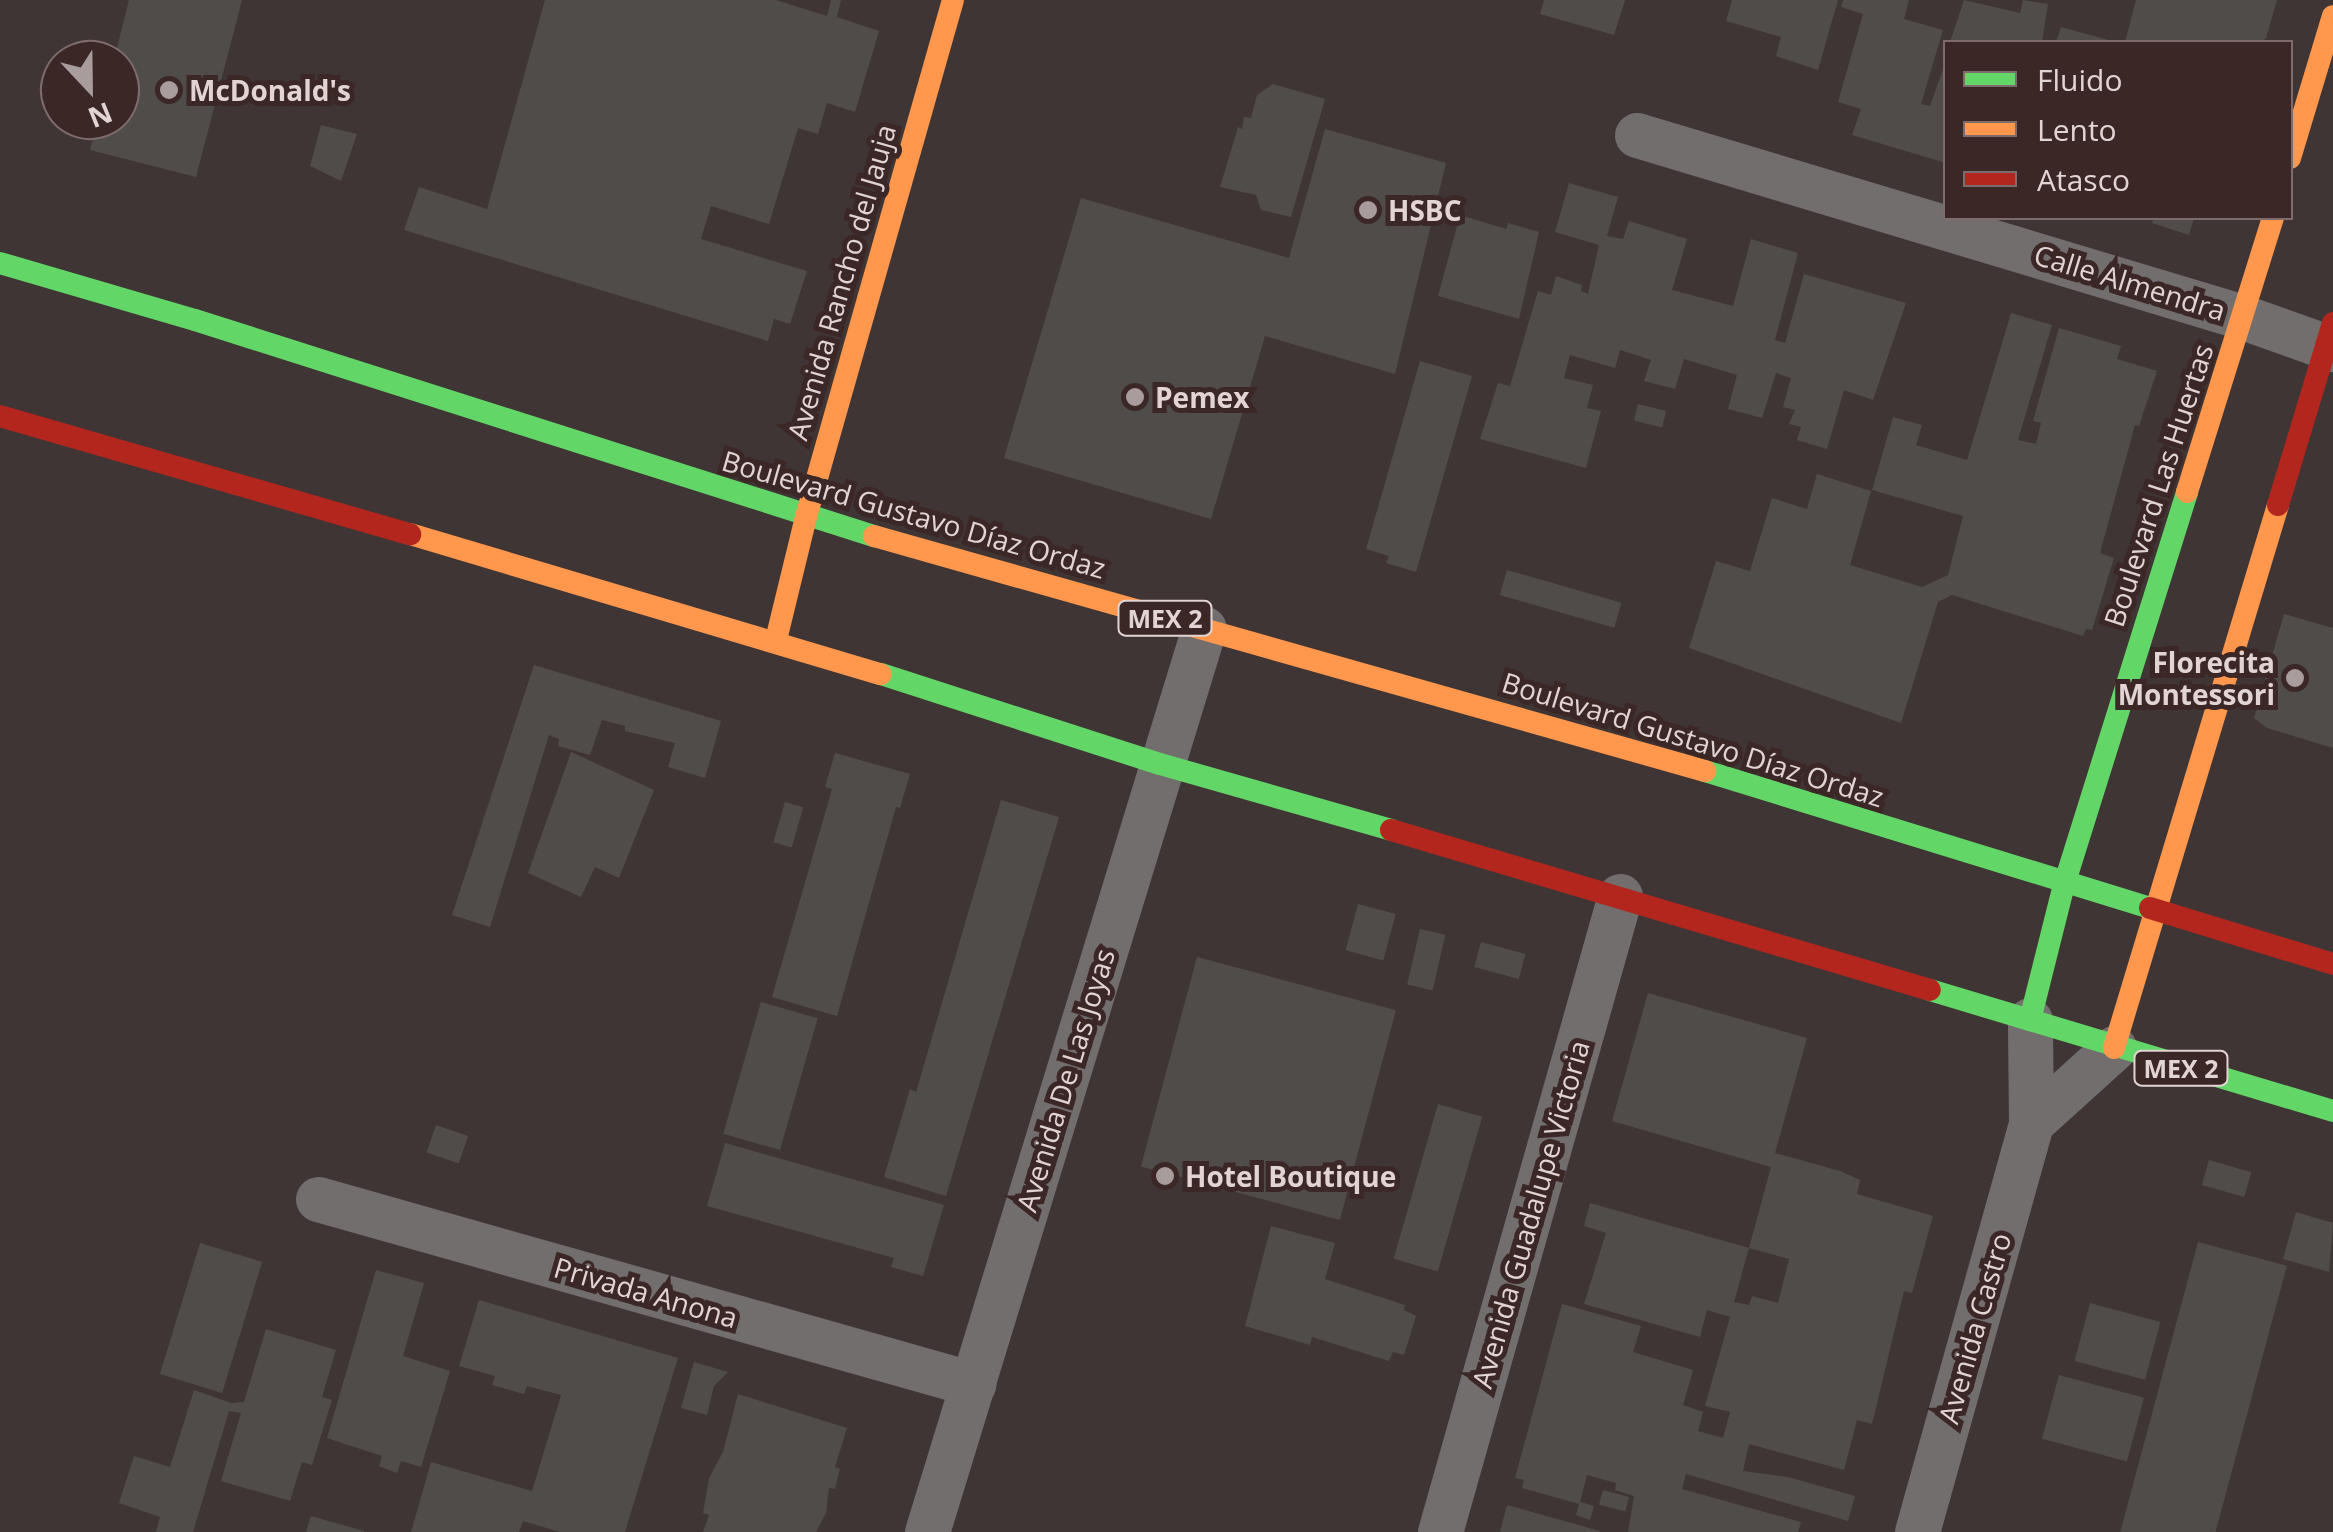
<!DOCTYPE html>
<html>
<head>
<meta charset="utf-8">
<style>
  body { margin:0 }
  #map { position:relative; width:2333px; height:1532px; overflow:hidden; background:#403535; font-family:"Open Sans",sans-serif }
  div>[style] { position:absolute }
  .building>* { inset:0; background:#4f4c49; transform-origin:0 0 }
  .street>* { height:45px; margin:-22.5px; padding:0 22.5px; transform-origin:22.5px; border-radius:22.5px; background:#726e6e }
  .fast>* { height:22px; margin:-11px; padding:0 11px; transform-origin:11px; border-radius:11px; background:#63d668 }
  .slow>* { height:22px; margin:-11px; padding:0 11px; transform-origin:11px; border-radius:11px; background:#ff974d }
  .jam>* { height:22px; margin:-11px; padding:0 11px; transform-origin:11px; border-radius:11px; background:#b3261e }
  .dots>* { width:28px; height:28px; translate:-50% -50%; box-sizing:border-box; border:5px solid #3b2726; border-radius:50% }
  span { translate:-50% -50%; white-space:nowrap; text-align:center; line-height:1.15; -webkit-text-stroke:10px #3b2726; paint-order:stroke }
  .shield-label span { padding:2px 8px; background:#3b2726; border:2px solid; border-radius:8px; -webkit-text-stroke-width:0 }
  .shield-label { font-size:25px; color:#e1d4d3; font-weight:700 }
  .poi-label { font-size:28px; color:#e1d4d3; font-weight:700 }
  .left { translate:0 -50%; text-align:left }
  .right { translate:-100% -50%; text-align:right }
  .street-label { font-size:28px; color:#e1d4d3 }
  .legend { position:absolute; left:1943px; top:40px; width:350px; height:180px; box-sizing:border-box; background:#3b2726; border:2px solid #7d6c6b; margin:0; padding:12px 18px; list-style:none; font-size:30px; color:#e1d4d3 }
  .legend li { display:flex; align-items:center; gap:20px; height:50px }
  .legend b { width:50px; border:2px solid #7d6c6b }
  .north { position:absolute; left:40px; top:40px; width:100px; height:100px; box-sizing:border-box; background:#3b2726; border:2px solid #7d6c6b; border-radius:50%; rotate:158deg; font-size:28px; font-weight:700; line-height:40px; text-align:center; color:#e1d4d3 }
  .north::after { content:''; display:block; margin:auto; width:35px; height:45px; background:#a99c9c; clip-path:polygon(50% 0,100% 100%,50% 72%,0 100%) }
</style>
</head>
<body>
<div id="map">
  <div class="building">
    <div style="clip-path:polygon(129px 0,242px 0,196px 177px,90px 150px,98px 120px,120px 120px,120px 60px,114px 60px)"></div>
    <div style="clip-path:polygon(545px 0,776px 0,827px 16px,831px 0,841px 0,837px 17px,879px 31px,855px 112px,827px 103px,818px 134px,798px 128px,769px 224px,711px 206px,701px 239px,807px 271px,790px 324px,774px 319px,768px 341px,404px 230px,419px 187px,487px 209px)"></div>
    <div style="clip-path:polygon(1544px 0,1625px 0,1614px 35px,1540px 14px)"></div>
    <div style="clip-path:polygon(1732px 0,1838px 0,1818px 70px,1776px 56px,1781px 37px,1726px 21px)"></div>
    <div style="clip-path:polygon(1843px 0,1909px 0,1904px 19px,1943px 30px,1921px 104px,1930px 106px,1946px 61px,1946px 163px,1852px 135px,1861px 109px,1838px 102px,1863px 14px,1841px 7px)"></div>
    <div style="clip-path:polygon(1964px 0,2020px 13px,2023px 0,2048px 4px,2042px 42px,1950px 42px)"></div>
    <div style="clip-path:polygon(2136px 0,2277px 0,2266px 38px,2261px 42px,2125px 42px)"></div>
    <div style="clip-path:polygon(2061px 27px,2112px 41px,2112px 42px,2056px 42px)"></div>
    <div style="clip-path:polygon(1273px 84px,1325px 99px,1291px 217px,1261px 210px,1256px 195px,1220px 187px,1238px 127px,1242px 129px,1244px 117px,1251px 118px,1257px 95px)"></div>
    <div style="clip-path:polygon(321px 125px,357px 134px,341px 181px,310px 166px)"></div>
    <div style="clip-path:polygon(1325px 129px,1446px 163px,1395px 374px,1265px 336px,1211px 519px,1004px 458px,1081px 198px,1289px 258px)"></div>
    <div style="clip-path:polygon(1569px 183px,1618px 197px,1607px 236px,1623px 239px,1629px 221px,1687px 239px,1672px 290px,1733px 306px,1751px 239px,1798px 253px,1775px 340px,1785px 343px,1804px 274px,1906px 303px,1873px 400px,1844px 390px,1827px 449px,1797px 440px,1801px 427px,1789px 424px,1795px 410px,1783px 407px,1791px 378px,1776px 373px,1762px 418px,1728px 409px,1737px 375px,1684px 359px,1675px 389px,1644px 381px,1651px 360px,1620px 350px,1615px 368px,1570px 355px,1564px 378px,1593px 385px,1587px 408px,1601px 411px,1586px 468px,1480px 439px,1498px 383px,1510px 386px,1538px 291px,1551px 295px,1556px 276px,1582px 285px,1581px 291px,1588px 294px,1599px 245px,1555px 232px)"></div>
    <div style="clip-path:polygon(1460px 215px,1506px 229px,1508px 223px,1539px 232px,1519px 319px,1438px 296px)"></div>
    <div style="clip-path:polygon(2154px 218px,2194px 218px,2189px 235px,2152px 223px)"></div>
    <div style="clip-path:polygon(2011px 313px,2052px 325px,2018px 440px,2036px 444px,2041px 423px,2033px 421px,2059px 328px,2121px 346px,2117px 359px,2157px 371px,2139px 426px,2135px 425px,2100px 553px,2114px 558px,2092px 630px,2086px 629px,2083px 636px,1952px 595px,1938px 602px,1901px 723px,1689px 648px,1716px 561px,1750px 571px,1772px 498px,1807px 509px,1817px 474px,1871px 491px,1850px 565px,1922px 587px,1948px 575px,1963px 516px,1872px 490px,1893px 417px,1922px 425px,1916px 445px,1967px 460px)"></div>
    <div style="clip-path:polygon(1420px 361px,1472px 376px,1416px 572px,1386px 563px,1389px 556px,1366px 549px)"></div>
    <div style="left:1638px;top:404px;width:29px;height:17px;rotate:14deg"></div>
    <div style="left:1507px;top:570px;width:119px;height:26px;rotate:16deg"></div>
    <div style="clip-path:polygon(2284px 614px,2333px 628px,2333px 748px,2267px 728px,2254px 718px)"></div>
    <div style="clip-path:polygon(534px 665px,721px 721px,705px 778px,668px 767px,675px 743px,625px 731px,625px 726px,602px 720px,590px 755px,558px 746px,559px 739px,549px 735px,490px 927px,452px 915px)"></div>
    <div style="clip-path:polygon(571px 752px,654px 790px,619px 878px,595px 867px,581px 897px,528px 873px)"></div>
    <div style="clip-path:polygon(835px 753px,910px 774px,900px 808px,896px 807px,837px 1016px,772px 997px,832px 789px,825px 787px)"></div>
    <div style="clip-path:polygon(1001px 800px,1059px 817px,946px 1196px,884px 1177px,910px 1089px,916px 1092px)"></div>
    <div style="left:785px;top:802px;width:19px;height:42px;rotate:16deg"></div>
    <div style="left:1358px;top:904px;width:39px;height:48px;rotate:15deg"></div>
    <div style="left:1420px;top:929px;width:26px;height:57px;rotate:13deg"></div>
    <div style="left:1481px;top:942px;width:46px;height:26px;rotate:15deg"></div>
    <div style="left:1197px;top:957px;width:206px;height:217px;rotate:15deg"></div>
    <div style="clip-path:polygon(evenodd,1648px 993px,1807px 1038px,1775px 1153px,1840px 1171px,1860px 1180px,1857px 1194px,1933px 1216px,1912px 1293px,1904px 1291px,1872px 1424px,1857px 1420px,1844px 1470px,1749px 1444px,1743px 1471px,1788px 1477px,1855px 1496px,1848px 1521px,1686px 1474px,1682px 1489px,1801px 1522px,1798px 1532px,1628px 1532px,1634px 1496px,1615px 1490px,1616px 1483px,1587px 1475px,1580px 1502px,1594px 1506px,1590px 1520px,1576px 1515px,1579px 1504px,1522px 1488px,1524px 1480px,1515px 1478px,1562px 1304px,1641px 1326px,1633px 1352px,1693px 1370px,1683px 1405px,1703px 1412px,1698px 1431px,1723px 1438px,1730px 1412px,1705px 1406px,1730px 1317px,1707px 1310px,1700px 1337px,1584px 1304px,1606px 1233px,1584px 1226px,1590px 1203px,1749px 1248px,1771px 1167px,1612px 1121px,1648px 993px,1749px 1248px,1789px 1259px,1778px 1303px,1752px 1296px,1749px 1305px,1734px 1302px,1749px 1248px)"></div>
    <div style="left:761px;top:1002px;width:59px;height:137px;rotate:16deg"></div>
    <div style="left:1438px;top:1104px;width:46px;height:161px;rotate:16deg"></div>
    <div style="left:436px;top:1125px;width:34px;height:29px;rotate:19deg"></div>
    <div style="clip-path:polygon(725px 1143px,944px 1205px,923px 1276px,891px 1267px,894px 1258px,707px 1206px)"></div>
    <div style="left:2209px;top:1160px;width:44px;height:26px;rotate:16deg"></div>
    <div style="clip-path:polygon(2296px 1212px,2333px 1223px,2329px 1272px,2283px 1259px)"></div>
    <div style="clip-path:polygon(1271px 1226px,1335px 1243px,1325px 1279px,1405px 1305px,1404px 1310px,1416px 1316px,1404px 1355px,1393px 1352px,1389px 1361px,1312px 1337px,1310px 1345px,1245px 1326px)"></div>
    <div style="left:2198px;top:1242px;width:92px;height:301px;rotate:15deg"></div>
    <div style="left:200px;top:1243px;width:65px;height:137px;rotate:17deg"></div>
    <div style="clip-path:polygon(376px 1270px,424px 1283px,403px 1356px,450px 1371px,421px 1467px,401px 1461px,397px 1473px,379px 1466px,382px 1456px,327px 1438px)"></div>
    <div style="clip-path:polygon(479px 1300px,678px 1358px,625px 1532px,560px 1532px,523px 1521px,519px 1532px,411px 1532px,431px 1462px,532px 1491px,561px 1395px,527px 1386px,524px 1394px,492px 1385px,495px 1376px,459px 1366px)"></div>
    <div style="left:2090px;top:1303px;width:73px;height:60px;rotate:15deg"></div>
    <div style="clip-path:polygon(266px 1329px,336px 1350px,322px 1397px,332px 1400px,312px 1465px,302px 1462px,290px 1501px,221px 1481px,241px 1413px,229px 1411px,193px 1532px,156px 1532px,160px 1517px,119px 1503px,134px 1456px,170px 1467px,194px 1390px,231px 1403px,244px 1402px)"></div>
    <div style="clip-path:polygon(694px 1362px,728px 1372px,714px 1386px,707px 1415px,681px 1408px)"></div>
    <div style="left:2059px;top:1375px;width:88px;height:66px;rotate:15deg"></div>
    <div style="clip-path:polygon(738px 1394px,847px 1428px,835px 1467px,840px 1469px,835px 1489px,829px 1488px,826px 1513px,816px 1532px,703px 1532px,709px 1515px,703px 1513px,709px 1478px,723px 1452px)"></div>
    <div style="left:1603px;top:1490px;width:27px;height:15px;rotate:15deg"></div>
    <div style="clip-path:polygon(1507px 1505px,1600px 1531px,1599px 1532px,1500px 1532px)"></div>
    <div style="clip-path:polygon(311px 1516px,364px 1531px,364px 1532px,306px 1532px)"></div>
  </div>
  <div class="street">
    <div style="left:1637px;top:135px;width:633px;rotate:16.72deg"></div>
    <div style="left:2243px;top:317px;width:96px;rotate:19.6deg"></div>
    <div style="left:2031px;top:1123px;width:112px;rotate:-42.1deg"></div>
    <div style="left:318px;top:1199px;width:681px;rotate:15.77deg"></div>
    <div style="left:927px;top:1532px;width:945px;rotate:-72.96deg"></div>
    <div style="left:1440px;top:1532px;width:661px;rotate:-74.2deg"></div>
    <div style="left:1917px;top:1532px;width:425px;rotate:-74.4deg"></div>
    <div style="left:2031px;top:1123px;width:103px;rotate:-90.6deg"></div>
  </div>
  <div class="fast">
    <div style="left:0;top:263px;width:203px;rotate:16.3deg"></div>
    <div style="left:195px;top:320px;width:713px;rotate:17.65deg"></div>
    <div style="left:881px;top:674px;width:293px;rotate:17.9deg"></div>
    <div style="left:1160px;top:764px;width:240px;rotate:15.9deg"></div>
    <div style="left:1705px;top:771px;width:466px;rotate:17.1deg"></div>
    <div style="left:1930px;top:990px;width:421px;rotate:16.7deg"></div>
    <div style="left:2030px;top:1020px;width:139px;rotate:-75.9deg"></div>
    <div style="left:2064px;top:885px;width:412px;rotate:-72.6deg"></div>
  </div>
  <div class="slow">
    <div style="left:2290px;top:158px;width:148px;rotate:-73.2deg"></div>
    <div style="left:2187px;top:492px;width:287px;rotate:-72.6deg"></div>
    <div style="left:410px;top:534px;width:491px;rotate:16.6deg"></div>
    <div style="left:874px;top:536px;width:864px;rotate:15.79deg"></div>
    <div style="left:776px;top:640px;width:127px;rotate:-76.3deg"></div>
    <div style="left:806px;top:517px;width:537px;rotate:-74.13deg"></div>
    <div style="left:2114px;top:1048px;width:567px;rotate:-73.19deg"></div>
  </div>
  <div class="jam">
    <div style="left:0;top:416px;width:427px;rotate:16.1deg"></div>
    <div style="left:2278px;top:505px;width:190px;rotate:-73.2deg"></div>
    <div style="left:1391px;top:830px;width:562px;rotate:16.53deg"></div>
    <div style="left:2150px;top:908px;width:191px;rotate:17deg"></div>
  </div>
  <div class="dots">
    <div style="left:169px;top:90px;background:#a99c9c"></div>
    <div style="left:1368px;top:210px;background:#a99c9c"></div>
    <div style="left:1135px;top:397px;background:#a99c9c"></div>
    <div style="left:2295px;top:678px;background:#a99c9c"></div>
    <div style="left:1165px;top:1176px;background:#a99c9c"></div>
  </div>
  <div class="shield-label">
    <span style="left:1165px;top:618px">MEX 2</span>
    <span style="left:2181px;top:1068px">MEX 2</span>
  </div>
  <div class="poi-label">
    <span class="left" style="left:189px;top:90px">McDonald's</span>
    <span class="left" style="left:1388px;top:210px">HSBC</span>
    <span class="left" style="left:1155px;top:397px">Pemex</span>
    <span class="right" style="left:2275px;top:678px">Florecita<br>Montessori</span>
    <span class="left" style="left:1185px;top:1176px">Hotel Boutique</span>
  </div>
  <div class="street-label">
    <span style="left:841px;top:282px;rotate:-74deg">Avenida Rancho del Jauja</span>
    <span style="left:2130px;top:282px;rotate:17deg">Calle Almendra</span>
    <span style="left:2158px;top:485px;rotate:-72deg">Boulevard Las Huertas</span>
    <span style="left:914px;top:514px;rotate:16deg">Boulevard Gustavo Díaz Ordaz</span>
    <span style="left:1693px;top:739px;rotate:17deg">Boulevard Gustavo Díaz Ordaz</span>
    <span style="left:1065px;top:1080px;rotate:-73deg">Avenida De Las Joyas</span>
    <span style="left:1530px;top:1214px;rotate:-74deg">Avenida Guadalupe Victoria</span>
    <span style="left:646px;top:1292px;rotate:16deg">Privada Anona</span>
    <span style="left:1974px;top:1328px;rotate:-74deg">Avenida Castro</span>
  </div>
  <ul class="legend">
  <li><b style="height:12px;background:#63d668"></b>Fluido</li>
  <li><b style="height:12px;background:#ff974d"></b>Lento</li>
  <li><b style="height:12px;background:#b3261e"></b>Atasco</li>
  </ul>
  <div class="north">N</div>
</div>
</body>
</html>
